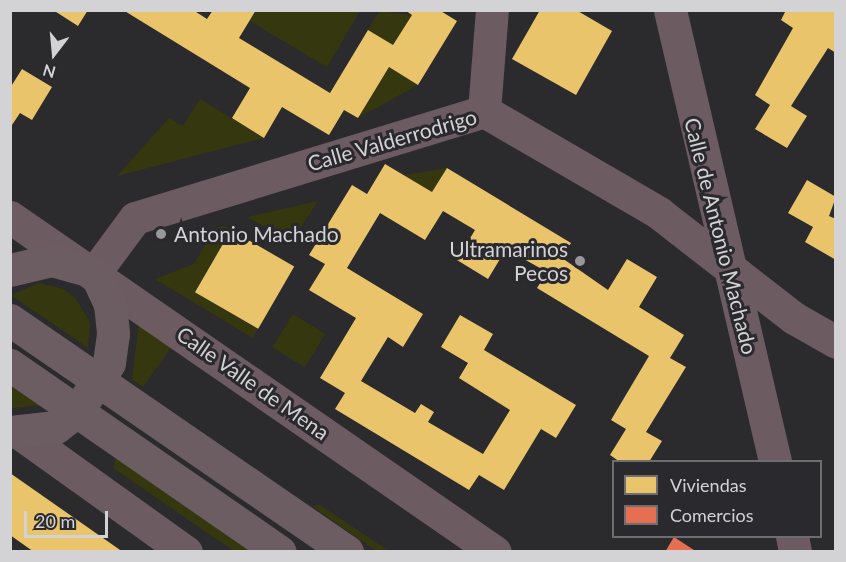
<!DOCTYPE html>
<html>
<head>
<meta charset="utf-8">
<style>
  body { margin:0 }
  #map { position:relative; width:846px; height:562px; overflow:hidden; background:#2b2a2c; font-family:Lato,sans-serif }
  div>[style] { position:absolute }
  .green>* { inset:0; background:#35380f; transform-origin:0 0 }
  .homes>* { inset:0; background:#e9c46a; transform-origin:0 0 }
  .shops>* { inset:0; background:#e76f51 }
  .minor>* { height:33px; margin:-16.5px; padding:0 16.5px; transform-origin:16.5px; border-radius:16.5px; background:#6c5c61 }
  .major>* { height:33px; margin:-16.5px; padding:0 16.5px; transform-origin:16.5px; border-radius:16.5px; background:#6b5d62 }
  .dots>* { width:16px; height:16px; translate:-50% -50%; box-sizing:border-box; border:3px solid #2a292d; border-radius:50% }
  span { translate:-50% -50%; white-space:nowrap; text-align:center; line-height:1.15; -webkit-text-stroke:6px #2a292d; paint-order:stroke }
  .street-label { font-size:21px; color:#d3d2d5 }
  .poi-label { font-size:21px; color:#d3d2d5 }
  .left { translate:0 -50%; text-align:left }
  .right { translate:-100% -50%; text-align:right }
  .frame { position:absolute; inset:0; border:12px solid #d3d2d5; pointer-events:none }
  .legend { position:absolute; left:612px; top:460px; width:210px; height:78px; box-sizing:border-box; background:#2a292d; border:2px solid #6e6d70; margin:0; padding:8px 10px; list-style:none; font-size:18px; color:#d3d2d5 }
  .legend li { display:flex; align-items:center; gap:12px; height:30px }
  .legend b { width:30px; border:2px solid #6e6d70 }
  .north { position:absolute; left:24px; top:24px; width:60px; height:60px; -webkit-text-stroke:4px #2a292d; paint-order:stroke; rotate:196deg; font-size:16px; font-weight:700; line-height:24px; text-align:center; color:#d3d2d5 }
  .north::after { content:''; display:block; margin:auto; width:21px; height:27px; background:#d3d2d5; clip-path:polygon(50% 0,100% 100%,50% 72%,0 100%) }
  .scale { position:absolute; left:24px; top:511px; width:84px; height:27px; box-sizing:border-box; border:3px solid #d3d2d5; border-top:0; padding-left:8px; font-size:18px; line-height:21px; white-space:nowrap; color:#d3d2d5; -webkit-text-stroke:4px #2a292d; paint-order:stroke }
</style>
</head>
<body>
<div id="map">
  <div class="green">
    <div style="clip-path:polygon(256px 11px,256px 10px,360px 11px,327px 67px,250px 21px)"></div>
    <div style="clip-path:polygon(379px 11px,412px 15px,393px 45px,368px 30px)"></div>
    <div style="clip-path:polygon(389px 67px,418px 85px,358px 118px)"></div>
    <div style="clip-path:polygon(200px 99px,264px 138px,117px 176px,169px 118px,183px 126px)"></div>
    <div style="clip-path:polygon(447px 168px,432px 192px,404px 175px)"></div>
    <div style="clip-path:polygon(318px 201px,291px 242px,247px 217px)"></div>
    <div style="clip-path:polygon(224px 226px,231px 230px,195px 292px,257px 329px,253px 338px,155px 279px,194px 264px,215px 228px)"></div>
    <div style="clip-path:polygon(39px 283px,64px 289px,76px 299px,90px 322px,88px 348px,11px 295px)"></div>
    <div style="left:293px;top:314px;width:38px;height:39px;rotate:32deg"></div>
    <div style="clip-path:polygon(139px 323px,172px 346px,143px 387px,132px 380px)"></div>
    <div style="clip-path:polygon(10px 383px,43px 405px,11px 408px)"></div>
    <div style="clip-path:polygon(117px 454px,258px 551px,234px 551px,113px 468px)"></div>
    <div style="clip-path:polygon(320px 505px,389px 551px,376px 551px,312px 506px)"></div>
  </div>
  <div class="homes">
    <div style="clip-path:polygon(53px 10px,88px 10px,78px 26px)"></div>
    <div style="clip-path:polygon(123px 10px,193px 10px,207px 19px,213px 10px,256px 10px,239px 38px,330px 93px,368px 30px,393px 45px,412px 15px,405px 10px,439px 10px,457px 21px,418px 85px,389px 67px,358px 118px,344px 110px,329px 135px,282px 107px,264px 138px,232px 118px,250px 88px)"></div>
    <div style="clip-path:polygon(540px 10px,576px 10px,612px 31px,576px 95px,512px 59px)"></div>
    <div style="clip-path:polygon(786px 10px,836px 10px,836px 53px,828px 48px,791px 106px,807px 116px,787px 148px,755px 129px,770px 105px,755px 95px,793px 28px,781px 20px)"></div>
    <div style="clip-path:polygon(22px 69px,52px 87px,32px 120px,20px 113px,10px 128px,10px 88px)"></div>
    <div style="clip-path:polygon(385px 164px,432px 192px,447px 168px,571px 243px,562px 258px,608px 290px,627px 259px,657px 277px,639px 307px,684px 335px,670px 358px,686px 367px,646px 432px,662px 441px,649px 462px,620px 462px,610px 455px,626px 429px,611px 420px,649px 356px,537px 288px,547px 272px,506px 249px,488px 279px,457px 260px,475px 230px,443px 211px,425px 240px,380px 213px,347px 268px,423px 314px,403px 347px,388px 337px,361px 381px,415px 413px,421px 404px,434px 412px,428px 422px,483px 454px,510px 410px,459px 378px,468px 363px,441px 347px,460px 315px,493px 334px,484px 350px,576px 405px,556px 438px,541px 429px,504px 490px,479px 475px,469px 490px,335px 409px,345px 393px,320px 378px,356px 318px,309px 290px,325px 264px,309px 255px,352px 185px,367px 194px)"></div>
    <div style="clip-path:polygon(807px 180px,836px 197px,829px 216px,836px 219px,836px 260px,805px 242px,813px 227px,788px 213px)"></div>
    <div style="left:231px;top:230px;width:73px;height:72px;rotate:30deg"></div>
    <div style="clip-path:polygon(10px 473px,123px 552px,34px 552px,10px 535px)"></div>
  </div>
  <div class="shops">
    <div style="clip-path:polygon(674px 537px,697px 552px,665px 552px)"></div>
  </div>
  <div class="minor">
    <div style="left:670px;top:10px;width:464px;rotate:76.9deg"></div>
    <div style="left:484px;top:111px;width:101px;rotate:-85.5deg"></div>
    <div style="left:10px;top:217px;width:589px;rotate:34.63deg"></div>
    <div style="left:95px;top:272px;width:67px;rotate:-53.5deg"></div>
    <div style="left:135px;top:218px;width:365px;rotate:-17deg"></div>
    <div style="left:484px;top:111px;width:203px;rotate:30.2deg"></div>
    <div style="left:659px;top:213px;width:171px;rotate:37.9deg"></div>
    <div style="left:794px;top:318px;width:48px;rotate:29.7deg"></div>
    <div style="left:21px;top:434px;width:203px;rotate:35.6deg"></div>
    <div style="left:792px;top:536px;width:16px;rotate:79deg"></div>
  </div>
  <div class="major">
    <div style="left:10px;top:270px;width:43px;rotate:-13.4deg"></div>
    <div style="left:52px;top:260px;width:45px;rotate:15.6deg"></div>
    <div style="left:95px;top:272px;width:35px;rotate:65deg"></div>
    <div style="left:110px;top:304px;width:30px;rotate:84deg"></div>
    <div style="left:113px;top:334px;width:29px;rotate:98deg"></div>
    <div style="left:109px;top:363px;width:56px;rotate:123.4deg"></div>
    <div style="left:78px;top:410px;width:28px;rotate:142deg"></div>
    <div style="left:56px;top:427px;width:46px;rotate:173.8deg"></div>
    <div style="left:10px;top:320px;width:409px;rotate:34.5deg"></div>
    <div style="left:10px;top:365px;width:328px;rotate:34.7deg"></div>
  </div>
  <div class="dots">
    <div style="left:161px;top:234px;background:#98979a"></div>
    <div style="left:580px;top:261px;background:#98979a"></div>
  </div>
  <div class="street-label">
    <span style="left:392px;top:140px;rotate:-16deg">Calle Valderrodrigo</span>
    <span style="left:721px;top:236px;rotate:76deg">Calle de Antonio Machado</span>
    <span style="left:253px;top:383px;rotate:35deg">Calle Valle de Mena</span>
  </div>
  <div class="poi-label">
    <span class="left" style="left:174px;top:234px">Antonio Machado</span>
    <span class="right" style="left:568px;top:261px">Ultramarinos<br>Pecos</span>
  </div>
  <div class="frame"></div>
  <ul class="legend">
  <li><b style="height:16px;background:#e9c46a"></b>Viviendas</li>
  <li><b style="height:16px;background:#e76f51"></b>Comercios</li>
  </ul>
  <div class="north">N</div>
  <div class="scale">20 m</div>
</div>
</body>
</html>
